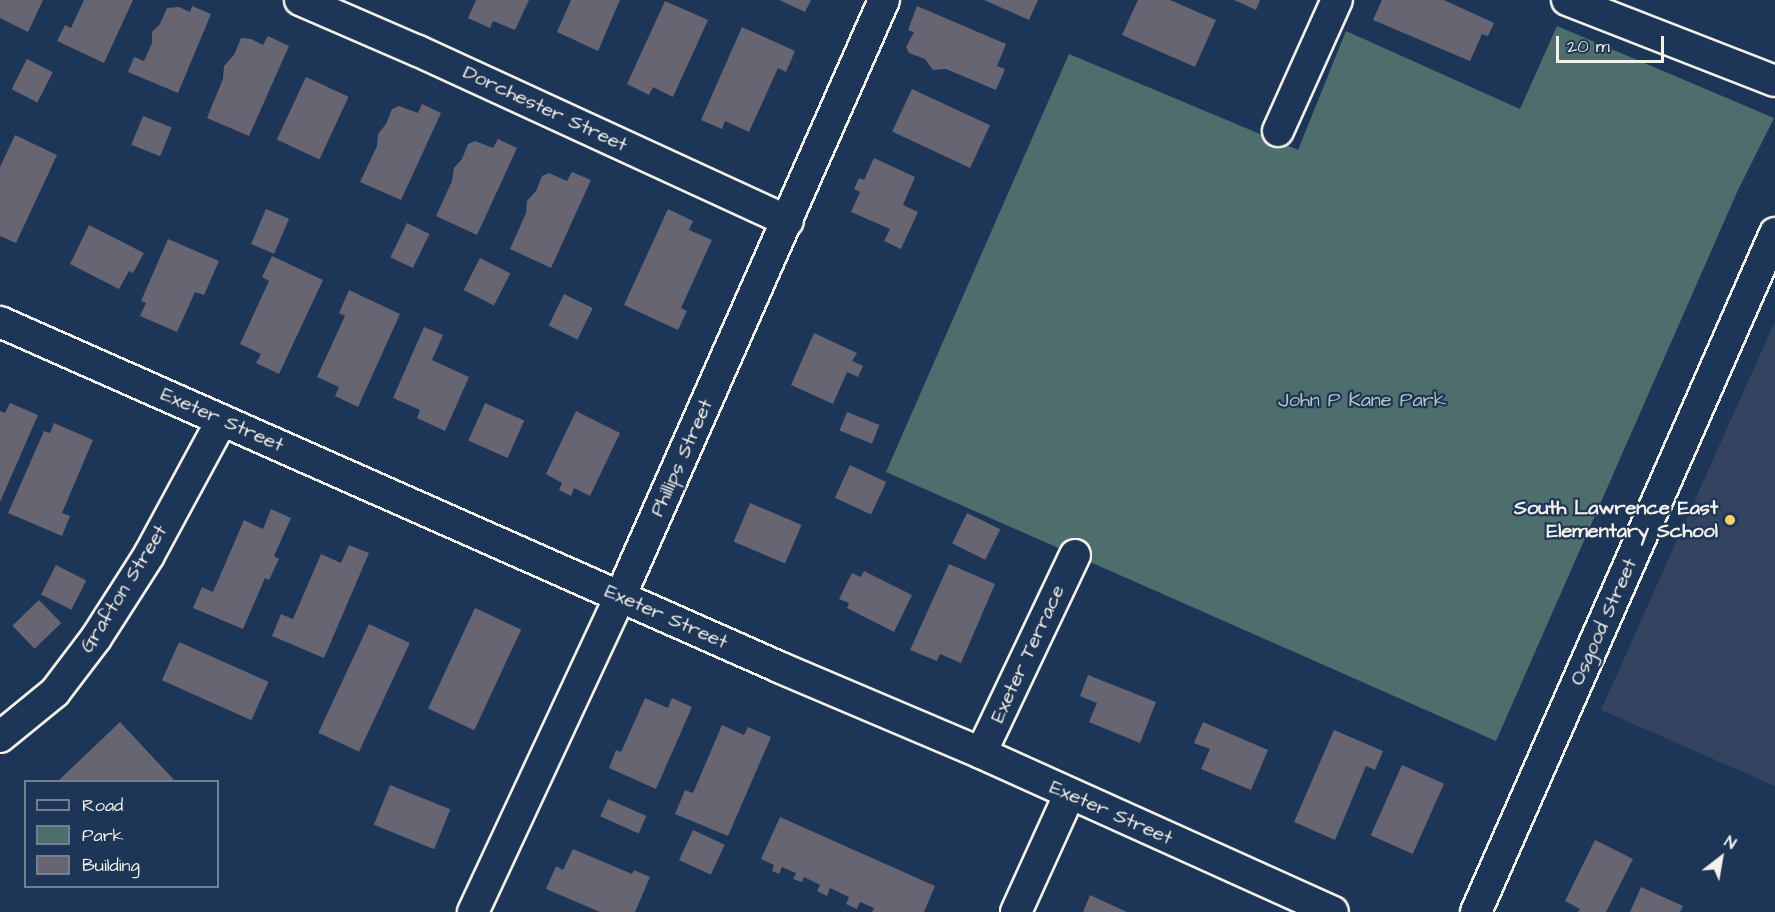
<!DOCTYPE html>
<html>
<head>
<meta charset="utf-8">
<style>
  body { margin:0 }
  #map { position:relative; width:1775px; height:912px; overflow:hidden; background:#1d3557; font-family:"Architects Daughter",sans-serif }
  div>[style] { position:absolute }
  .built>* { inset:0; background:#34435f }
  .green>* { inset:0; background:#4e6e6e }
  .building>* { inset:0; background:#686573; transform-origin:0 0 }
  .roads { filter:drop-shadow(2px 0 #f4f1e8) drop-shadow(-2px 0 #f4f1e8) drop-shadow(0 2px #f4f1e8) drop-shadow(0 -2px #f4f1e8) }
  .street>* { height:30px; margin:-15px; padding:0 15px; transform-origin:15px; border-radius:15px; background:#1d3557 }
  .dots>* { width:16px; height:16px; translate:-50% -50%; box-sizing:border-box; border:3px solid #1d3557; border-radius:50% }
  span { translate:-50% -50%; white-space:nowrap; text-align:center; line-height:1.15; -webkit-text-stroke:4.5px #1d3557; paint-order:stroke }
  .street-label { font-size:20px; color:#f4f1e8 }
  .park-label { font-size:20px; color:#bac3bd }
  .poi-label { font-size:20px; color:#f4f1e8; font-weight:700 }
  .right { translate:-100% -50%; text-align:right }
  .legend { position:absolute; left:24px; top:780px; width:195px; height:108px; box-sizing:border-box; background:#1d3557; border:2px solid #738091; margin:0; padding:8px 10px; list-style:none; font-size:18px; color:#f4f1e8 }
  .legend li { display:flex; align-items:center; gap:12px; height:30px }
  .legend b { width:30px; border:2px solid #738091 }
  .north { position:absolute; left:1691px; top:828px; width:60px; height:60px; -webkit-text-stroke:4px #1d3557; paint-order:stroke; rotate:31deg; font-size:16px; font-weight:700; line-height:24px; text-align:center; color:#f4f1e8 }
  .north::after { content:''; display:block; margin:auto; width:21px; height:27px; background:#f4f1e8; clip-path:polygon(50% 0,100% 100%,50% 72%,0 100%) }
  .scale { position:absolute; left:1556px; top:36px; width:108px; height:27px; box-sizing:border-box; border:3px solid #f4f1e8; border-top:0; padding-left:8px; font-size:18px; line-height:21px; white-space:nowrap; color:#f4f1e8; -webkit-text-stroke:4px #1d3557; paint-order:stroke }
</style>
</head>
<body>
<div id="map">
  <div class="built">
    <div style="clip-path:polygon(1775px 321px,1775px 786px,1601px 710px)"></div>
  </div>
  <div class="green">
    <div style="clip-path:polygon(1557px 26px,1774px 118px,1738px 190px,1496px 741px,886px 472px,1069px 54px,1298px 150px,1346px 31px,1520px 109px)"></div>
  </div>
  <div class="building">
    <div style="clip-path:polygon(0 0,43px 0,28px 32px,0 18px)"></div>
    <div style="clip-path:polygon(84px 0,133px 0,104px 63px,57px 41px,65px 25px,71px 28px)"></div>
    <div style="clip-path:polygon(476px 0,529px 0,515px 30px,493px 21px,490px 28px,468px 18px)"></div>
    <div style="clip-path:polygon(571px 0,620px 0,598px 51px,557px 32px)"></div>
    <div style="clip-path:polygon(779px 0,811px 0,805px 12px)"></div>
    <div style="clip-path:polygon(984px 0,1038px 0,1029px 20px)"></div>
    <div style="clip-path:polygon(1138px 0,1170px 0,1216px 20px,1195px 67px,1122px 35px)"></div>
    <div style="clip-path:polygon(1234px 0,1260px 0,1256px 10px)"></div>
    <div style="clip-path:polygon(1382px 0,1444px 0,1494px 23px,1488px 36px,1482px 34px,1470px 61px,1373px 20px)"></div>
    <div style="clip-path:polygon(665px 1px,708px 20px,673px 97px,653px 87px,649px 95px,627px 84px)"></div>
    <div style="clip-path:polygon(192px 6px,211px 14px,178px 93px,128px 72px,134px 57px,144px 61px,152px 43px,152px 32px,160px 24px,167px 8px,179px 7px,190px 12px)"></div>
    <div style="clip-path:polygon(917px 6px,1006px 44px,997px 66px,1005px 69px,996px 90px,946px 69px,933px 70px,925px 59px,909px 53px,906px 47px,914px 32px,908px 30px)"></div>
    <div style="clip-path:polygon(742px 27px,795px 51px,786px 72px,778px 68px,749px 132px,725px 121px,722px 129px,701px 120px)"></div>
    <div style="clip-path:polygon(268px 36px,289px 46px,249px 136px,207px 118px,223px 79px,224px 66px,234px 55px,241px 38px,251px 39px,263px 45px)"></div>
    <div style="left:27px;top:59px;width:29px;height:34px;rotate:27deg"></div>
    <div style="left:306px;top:77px;width:47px;height:69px;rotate:25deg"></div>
    <div style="left:912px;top:89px;width:86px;height:47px;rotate:25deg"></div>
    <div style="clip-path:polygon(422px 104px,441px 113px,401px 200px,360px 182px,377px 146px,378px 134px,386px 124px,392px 109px,399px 106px,418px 113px)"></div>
    <div style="left:143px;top:116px;width:31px;height:31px;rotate:22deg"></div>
    <div style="clip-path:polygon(15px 135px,57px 155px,16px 243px,0 236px,0 167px)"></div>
    <div style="clip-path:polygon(498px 139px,517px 148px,477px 235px,436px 216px,452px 181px,454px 168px,462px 159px,468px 144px,475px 141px,493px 148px)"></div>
    <div style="clip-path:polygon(874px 158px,915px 177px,903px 205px,918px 212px,901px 249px,884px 241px,890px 229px,851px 212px,860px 192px,854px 189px,859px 178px,864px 180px)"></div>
    <div style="clip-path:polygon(572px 172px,591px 180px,551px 268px,510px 249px,526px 213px,527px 201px,536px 191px,542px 176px,549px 173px,567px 181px)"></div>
    <div style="left:266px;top:209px;width:25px;height:38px;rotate:23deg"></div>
    <div style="clip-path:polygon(668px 209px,693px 221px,689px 230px,712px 240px,681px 308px,687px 311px,678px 330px,624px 305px)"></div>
    <div style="left:407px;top:223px;width:25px;height:38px;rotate:26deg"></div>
    <div style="clip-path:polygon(89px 225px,144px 253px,133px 273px,129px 271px,119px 289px,70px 264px)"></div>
    <div style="clip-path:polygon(168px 239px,219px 261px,204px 295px,195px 292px,177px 332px,140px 316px,146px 303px,141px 301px)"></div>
    <div style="clip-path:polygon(272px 256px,323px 280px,279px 374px,256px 363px,261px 354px,240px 344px,269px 281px,262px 277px)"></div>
    <div style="left:480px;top:258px;width:34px;height:36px;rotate:27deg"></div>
    <div style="clip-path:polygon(349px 290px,400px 314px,358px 407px,335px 396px,339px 387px,317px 377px,345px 316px,339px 313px)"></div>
    <div style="left:564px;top:294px;width:32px;height:35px;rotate:26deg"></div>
    <div style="clip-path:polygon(424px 327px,443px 335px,432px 360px,469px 377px,445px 431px,417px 418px,420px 410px,393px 398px)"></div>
    <div style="clip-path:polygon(814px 333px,857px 353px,852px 361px,863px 366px,858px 377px,847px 372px,833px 404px,791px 385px)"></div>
    <div style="clip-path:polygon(10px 403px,38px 415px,0 502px,0 411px,5px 413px)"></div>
    <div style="left:485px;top:403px;width:43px;height:41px;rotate:24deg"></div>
    <div style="clip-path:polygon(576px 411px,620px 433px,590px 496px,574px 488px,571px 496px,559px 490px,562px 483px,546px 474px)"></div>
    <div style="left:847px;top:412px;width:35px;height:20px;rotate:22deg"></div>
    <div style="clip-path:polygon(54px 423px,93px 440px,62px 513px,70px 516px,62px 536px,8px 513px,44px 431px,50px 433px)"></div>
    <div style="left:850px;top:465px;width:40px;height:36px;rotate:25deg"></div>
    <div style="left:750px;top:503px;width:56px;height:42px;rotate:23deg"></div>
    <div style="clip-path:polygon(271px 509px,291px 518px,274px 556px,279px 559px,269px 580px,265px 578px,243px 629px,193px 608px,202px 587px,213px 592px,244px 520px,263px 529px)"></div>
    <div style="left:967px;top:513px;width:37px;height:34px;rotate:26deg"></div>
    <div style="clip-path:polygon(349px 545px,369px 553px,324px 658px,272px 636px,281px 614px,293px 619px,321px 554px,341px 563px)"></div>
    <div style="clip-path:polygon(949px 564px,995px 584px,961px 663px,940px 654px,937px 661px,910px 650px)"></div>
    <div style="left:56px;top:565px;width:34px;height:33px;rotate:27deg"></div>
    <div style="clip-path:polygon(864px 571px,912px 595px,894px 632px,847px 608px,849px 603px,839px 599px,852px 573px,861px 577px)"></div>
    <div style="left:39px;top:600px;width:32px;height:37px;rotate:46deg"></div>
    <div style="left:475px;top:608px;width:51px;height:111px;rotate:25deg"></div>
    <div style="left:369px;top:624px;width:45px;height:120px;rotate:25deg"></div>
    <div style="left:179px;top:642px;width:98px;height:42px;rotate:24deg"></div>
    <div style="clip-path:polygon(1088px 675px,1156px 702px,1140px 743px,1089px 722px,1097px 703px,1080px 696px)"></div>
    <div style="clip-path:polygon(645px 698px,668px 708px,672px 698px,692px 707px,656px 789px,609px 768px,616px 750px,621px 752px)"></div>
    <div style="clip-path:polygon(120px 722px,176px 782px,57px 782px)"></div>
    <div style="clip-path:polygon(1203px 722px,1268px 750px,1251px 790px,1201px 769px,1210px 749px,1194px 743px)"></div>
    <div style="clip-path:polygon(722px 725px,744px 735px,748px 727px,771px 737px,728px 836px,675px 814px,685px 790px,693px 793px)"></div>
    <div style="clip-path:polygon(1334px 730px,1383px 751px,1375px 770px,1366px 766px,1335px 840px,1294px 822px)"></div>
    <div style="left:1402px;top:765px;width:46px;height:77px;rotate:24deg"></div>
    <div style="left:390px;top:785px;width:65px;height:43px;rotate:22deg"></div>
    <div style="left:608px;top:799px;width:42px;height:19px;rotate:24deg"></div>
    <div style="clip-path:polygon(780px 817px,935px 886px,924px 912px,872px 912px,874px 908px,860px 902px,857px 909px,846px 904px,849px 897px,830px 888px,827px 896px,817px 891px,820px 885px,804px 877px,802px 882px,793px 879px,796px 873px,782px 867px,779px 874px,772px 871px,774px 865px,761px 859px)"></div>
    <div style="left:693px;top:830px;width:35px;height:33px;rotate:25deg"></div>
    <div style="clip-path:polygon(1595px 840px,1633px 859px,1606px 912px,1578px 912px,1580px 909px,1565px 901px)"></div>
    <div style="clip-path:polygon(573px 849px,632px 874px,634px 870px,650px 877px,635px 912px,600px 912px,546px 889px,556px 866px,563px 870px)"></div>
    <div style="clip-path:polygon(1641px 887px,1683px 906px,1680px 912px,1630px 912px)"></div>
    <div style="clip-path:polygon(1090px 895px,1127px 912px,1083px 912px)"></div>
  </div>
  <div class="roads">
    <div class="street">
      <div style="left:300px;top:0;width:129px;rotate:23.4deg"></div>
      <div style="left:418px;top:51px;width:407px;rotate:24.7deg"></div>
      <div style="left:1567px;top:0;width:223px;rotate:21.3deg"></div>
      <div style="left:1278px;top:131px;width:144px;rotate:-65.8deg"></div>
      <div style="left:0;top:322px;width:854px;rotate:23.89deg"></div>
      <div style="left:781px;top:668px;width:217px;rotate:23deg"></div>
      <div style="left:981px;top:753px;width:386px;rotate:24.3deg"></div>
      <div style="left:0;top:737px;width:71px;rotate:-39.3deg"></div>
      <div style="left:55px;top:692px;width:68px;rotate:-52.8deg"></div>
      <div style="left:96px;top:638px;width:98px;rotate:-57.4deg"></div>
      <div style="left:149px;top:555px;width:153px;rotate:-61.6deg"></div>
      <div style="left:981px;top:753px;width:219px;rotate:-64.6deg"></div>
      <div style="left:473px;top:912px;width:348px;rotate:-65deg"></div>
      <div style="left:620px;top:597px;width:653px;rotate:-66.14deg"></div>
      <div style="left:1016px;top:912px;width:128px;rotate:-65.6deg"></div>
      <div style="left:1476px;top:912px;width:742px;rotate:-66.23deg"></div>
    </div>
  </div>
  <div class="dots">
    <div style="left:1730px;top:520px;background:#ffd166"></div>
  </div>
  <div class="street-label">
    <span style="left:545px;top:109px;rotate:25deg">Dorchester Street</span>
    <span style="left:222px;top:420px;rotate:24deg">Exeter Street</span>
    <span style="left:682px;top:458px;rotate:-66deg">Phillips Street</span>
    <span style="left:124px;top:589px;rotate:-58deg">Grafton Street</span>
    <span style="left:666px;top:617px;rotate:24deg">Exeter Street</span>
    <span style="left:1604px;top:622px;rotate:-66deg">Osgood Street</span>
    <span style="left:1028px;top:654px;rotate:-65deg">Exeter Terrace</span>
    <span style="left:1111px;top:813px;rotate:24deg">Exeter Street</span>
  </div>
  <div class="park-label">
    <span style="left:1362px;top:400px">John P Kane Park</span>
  </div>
  <div class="poi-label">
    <span class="right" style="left:1718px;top:520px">South Lawrence East<br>Elementary School</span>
  </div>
  <ul class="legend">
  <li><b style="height:8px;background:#1d3557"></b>Road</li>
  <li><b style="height:16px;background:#4e6e6e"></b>Park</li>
  <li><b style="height:16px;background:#686573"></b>Building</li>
  </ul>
  <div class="north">N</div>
  <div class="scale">20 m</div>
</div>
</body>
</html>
